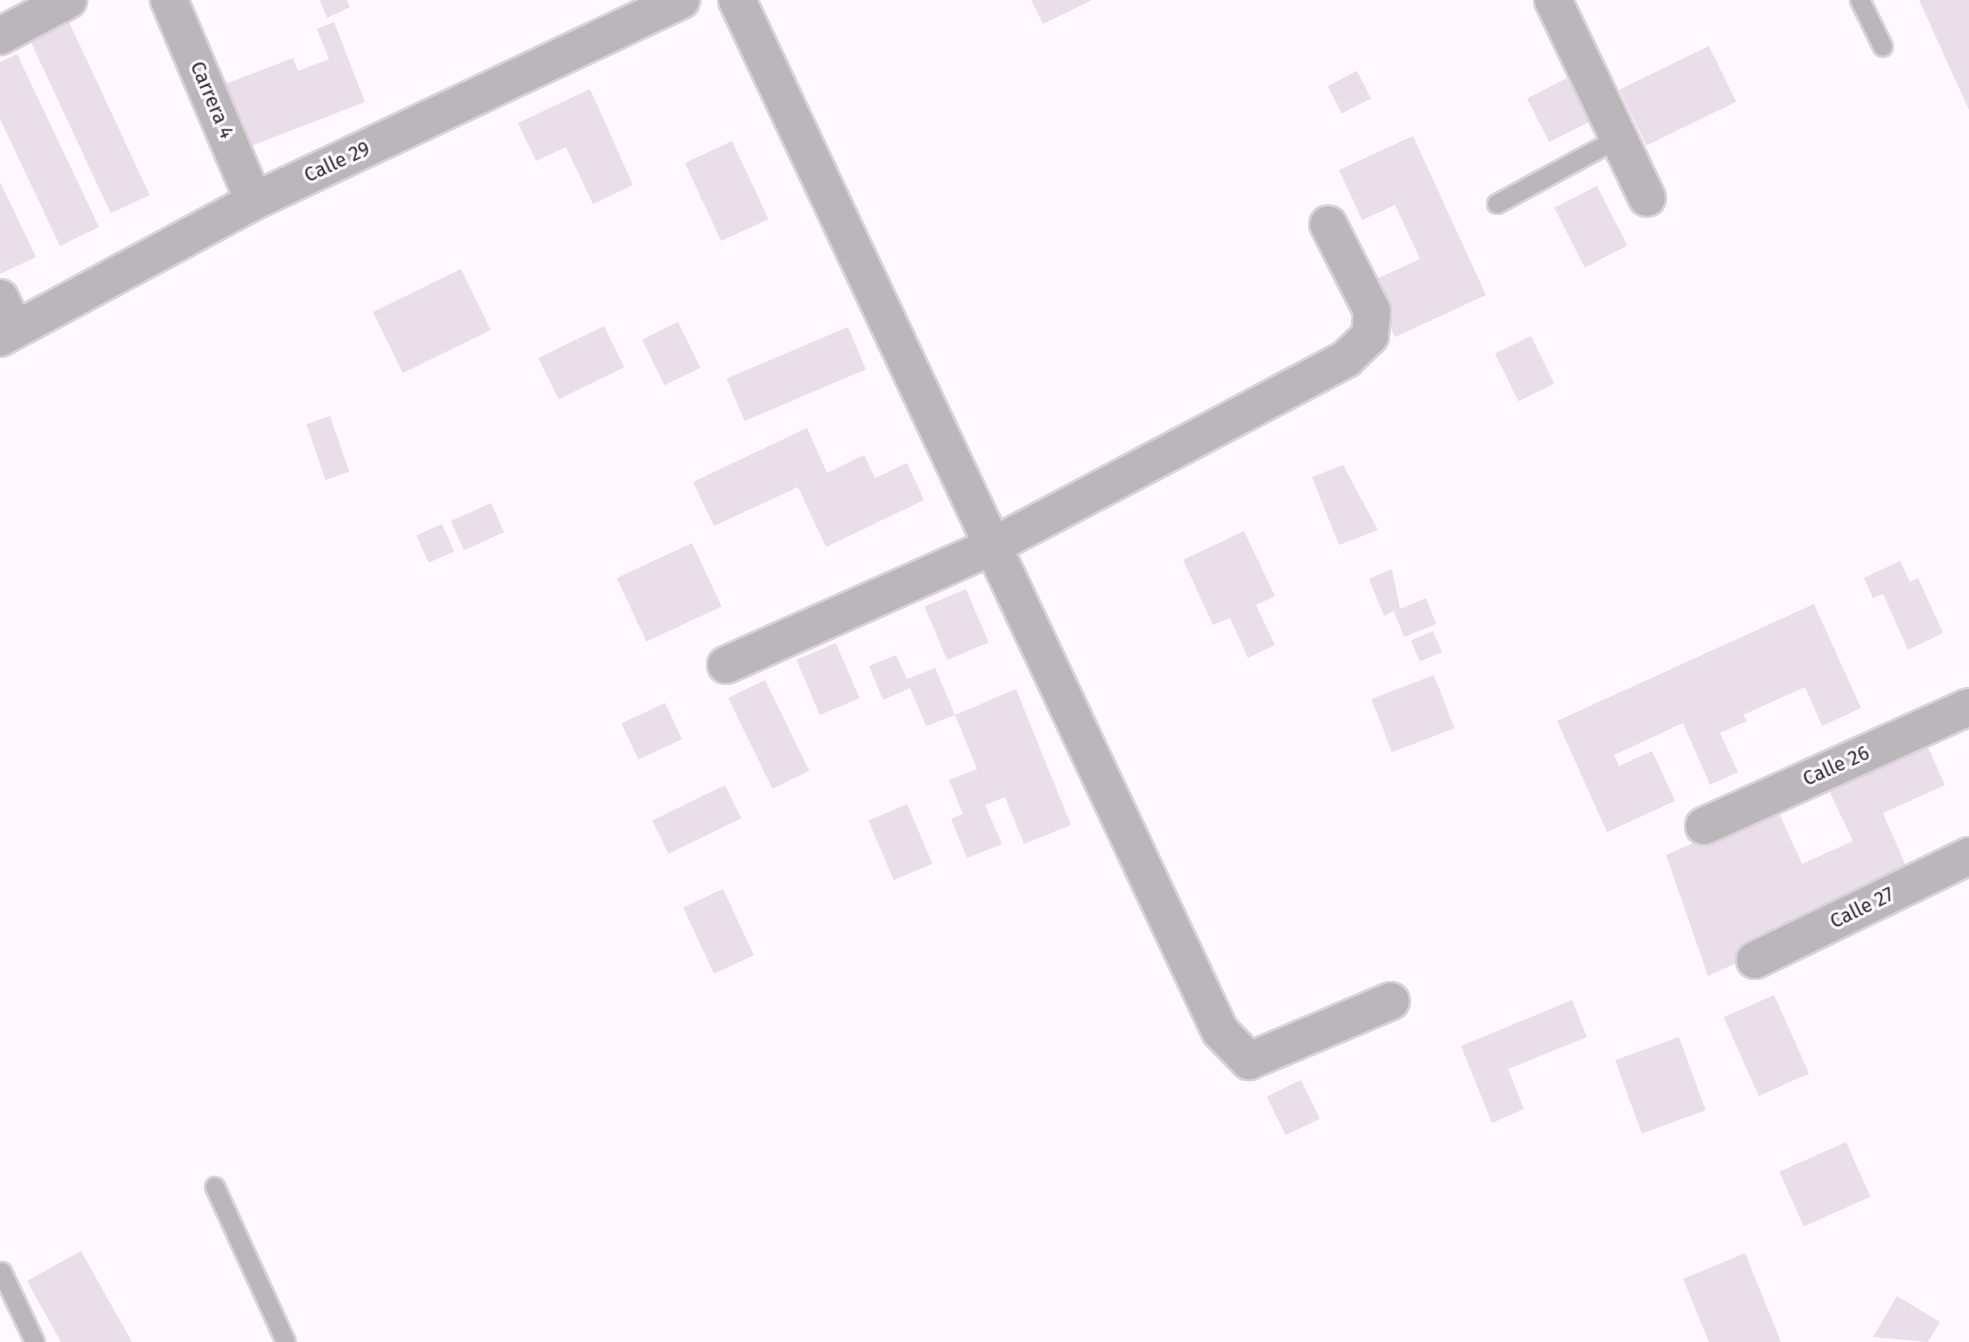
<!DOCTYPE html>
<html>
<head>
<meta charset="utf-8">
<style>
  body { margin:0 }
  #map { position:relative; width:1969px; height:1342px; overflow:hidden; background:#fff8ff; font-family:"Fira Sans",sans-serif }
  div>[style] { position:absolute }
  .building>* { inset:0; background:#e9dee9; transform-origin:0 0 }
  .roads { filter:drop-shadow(2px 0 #d9d2d9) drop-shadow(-2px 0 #d9d2d9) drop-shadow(0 2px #d9d2d9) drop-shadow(0 -2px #d9d2d9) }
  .lane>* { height:18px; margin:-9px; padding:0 9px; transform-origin:9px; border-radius:9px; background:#bab6ba }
  .street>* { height:36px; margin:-18px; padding:0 18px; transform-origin:18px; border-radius:18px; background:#bab6ba }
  span { translate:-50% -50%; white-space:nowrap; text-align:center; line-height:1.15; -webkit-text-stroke:6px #fff8ff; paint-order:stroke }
  .street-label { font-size:20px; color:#2a262a }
</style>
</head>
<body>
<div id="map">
  <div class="building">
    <div style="clip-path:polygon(320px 0,347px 0,350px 7px,327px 18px)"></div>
    <div style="clip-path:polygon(1031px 0,1092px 0,1043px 24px)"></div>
    <div style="clip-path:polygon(1919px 0,1969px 0,1969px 110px)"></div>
    <div style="left:69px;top:22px;width:191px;height:43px;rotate:65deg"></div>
    <div style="clip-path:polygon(334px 22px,365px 102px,238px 151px,215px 88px,293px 58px,298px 71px,329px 59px,317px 29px)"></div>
    <div style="left:1709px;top:46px;width:62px;height:100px;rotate:64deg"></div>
    <div style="clip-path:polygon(17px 54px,99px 227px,60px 246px,0 119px,0 62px)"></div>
    <div style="left:1357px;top:71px;width:31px;height:33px;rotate:63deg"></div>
    <div style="left:1567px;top:78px;width:49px;height:45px;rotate:63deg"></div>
    <div style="clip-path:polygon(590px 89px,633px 185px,593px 204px,566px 147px,536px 161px,518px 123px)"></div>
    <div style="clip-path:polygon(1413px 136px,1486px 295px,1395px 337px,1370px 282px,1420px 259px,1395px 205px,1362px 220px,1339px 170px)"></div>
    <div style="left:732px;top:141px;width:86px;height:52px;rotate:65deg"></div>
    <div style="clip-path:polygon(0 182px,36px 257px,0 274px)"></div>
    <div style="left:1597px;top:186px;width:67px;height:48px;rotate:63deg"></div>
    <div style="left:461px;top:269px;width:68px;height:98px;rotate:64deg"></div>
    <div style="left:678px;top:322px;width:51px;height:40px;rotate:64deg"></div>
    <div style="left:604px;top:326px;width:46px;height:73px;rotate:64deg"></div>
    <div style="left:848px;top:327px;width:46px;height:132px;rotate:67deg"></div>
    <div style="left:1531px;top:336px;width:53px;height:40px;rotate:64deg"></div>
    <div style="left:330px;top:416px;width:59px;height:25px;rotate:71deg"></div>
    <div style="clip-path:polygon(807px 428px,827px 473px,864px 455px,875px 478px,907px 463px,924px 500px,826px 547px,798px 487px,714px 526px,693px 482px)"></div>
    <div style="clip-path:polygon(1343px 465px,1378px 530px,1339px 545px,1312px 477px)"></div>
    <div style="left:491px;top:503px;width:32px;height:44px;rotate:66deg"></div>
    <div style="left:442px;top:524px;width:30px;height:28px;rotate:66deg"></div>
    <div style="clip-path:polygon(1244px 531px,1275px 596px,1256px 605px,1275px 645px,1248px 658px,1230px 618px,1213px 625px,1183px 560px)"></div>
    <div style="left:692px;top:543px;width:70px;height:83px;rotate:65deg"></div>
    <div style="clip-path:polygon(1900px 561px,1910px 582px,1918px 578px,1943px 633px,1908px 650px,1883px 594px,1873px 598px,1864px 578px)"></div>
    <div style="clip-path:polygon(1392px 569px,1400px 609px,1426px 598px,1436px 624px,1404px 637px,1394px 611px,1384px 616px,1369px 579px)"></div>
    <div style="left:966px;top:589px;width:58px;height:45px;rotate:67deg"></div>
    <div style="clip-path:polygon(1814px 604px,1861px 708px,1822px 726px,1805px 687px,1743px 715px,1747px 721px,1720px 733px,1738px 772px,1710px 785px,1683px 723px,1614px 755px,1619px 766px,1652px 751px,1675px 801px,1607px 832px,1557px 721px)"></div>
    <div style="left:1433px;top:631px;width:23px;height:24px;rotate:67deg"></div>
    <div style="left:836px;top:643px;width:60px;height:43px;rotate:67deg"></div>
    <div style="clip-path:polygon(896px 655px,907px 679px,935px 668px,955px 715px,1016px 689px,1071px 825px,1024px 844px,1005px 797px,985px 805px,1002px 844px,967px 858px,951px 819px,963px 814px,949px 780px,977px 769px,955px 715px,926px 726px,910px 688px,883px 700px,869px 666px)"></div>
    <div style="left:1434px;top:675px;width:57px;height:67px;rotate:69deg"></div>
    <div style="left:765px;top:680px;width:101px;height:41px;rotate:64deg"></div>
    <div style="left:665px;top:703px;width:40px;height:48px;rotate:65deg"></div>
    <div style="clip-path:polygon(1924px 739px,1945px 785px,1883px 813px,1913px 882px,1708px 976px,1666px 855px,1776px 806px,1802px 864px,1853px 841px,1826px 784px)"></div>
    <div style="left:725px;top:785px;width:37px;height:81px;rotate:64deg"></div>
    <div style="left:907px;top:804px;width:65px;height:42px;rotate:67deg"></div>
    <div style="left:723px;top:889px;width:73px;height:44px;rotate:65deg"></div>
    <div style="left:1774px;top:995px;width:86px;height:55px;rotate:66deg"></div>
    <div style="clip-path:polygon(1572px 1000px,1587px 1037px,1508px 1069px,1524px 1109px,1492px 1123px,1461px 1046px)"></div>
    <div style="left:1679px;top:1037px;width:78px;height:68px;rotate:70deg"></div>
    <div style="left:1301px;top:1080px;width:43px;height:38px;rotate:64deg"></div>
    <div style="left:1846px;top:1142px;width:60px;height:73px;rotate:66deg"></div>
    <div style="clip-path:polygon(81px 1251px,132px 1342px,61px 1342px,27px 1281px)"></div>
    <div style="clip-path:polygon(1745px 1253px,1781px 1342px,1709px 1342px,1683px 1279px)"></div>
    <div style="clip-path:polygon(1897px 1296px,1940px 1322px,1928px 1342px,1873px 1337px)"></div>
  </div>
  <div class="roads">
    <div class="lane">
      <div style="left:1860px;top:0;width:52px;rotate:63.9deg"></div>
      <div style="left:1497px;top:204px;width:139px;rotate:-28.4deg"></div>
      <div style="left:215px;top:1187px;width:170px;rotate:65.4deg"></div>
      <div style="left:2px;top:1272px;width:77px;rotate:64.8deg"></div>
    </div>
    <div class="street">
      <div style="left:169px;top:0;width:218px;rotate:67.1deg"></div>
      <div style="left:737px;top:0;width:1139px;rotate:64.9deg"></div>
      <div style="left:1220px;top:1031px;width:42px;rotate:46deg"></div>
      <div style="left:1249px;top:1061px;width:154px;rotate:-22.9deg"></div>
      <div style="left:1553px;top:0;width:219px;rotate:64.6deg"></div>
      <div style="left:0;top:36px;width:77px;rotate:-27.9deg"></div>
      <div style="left:0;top:298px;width:35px;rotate:65deg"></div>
      <div style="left:0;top:338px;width:289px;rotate:-28.3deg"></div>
      <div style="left:254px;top:201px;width:472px;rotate:-25.2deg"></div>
      <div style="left:726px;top:665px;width:290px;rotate:-24deg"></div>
      <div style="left:991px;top:547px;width:402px;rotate:-27.9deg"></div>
      <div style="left:1346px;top:359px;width:33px;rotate:-44deg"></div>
      <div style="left:1370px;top:336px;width:25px;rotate:-85deg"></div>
      <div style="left:1372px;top:311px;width:97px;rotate:-116.8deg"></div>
      <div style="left:1704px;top:826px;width:290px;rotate:-24.2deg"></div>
      <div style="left:1755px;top:960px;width:238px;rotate:-25.9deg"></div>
    </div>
  </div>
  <div class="street-label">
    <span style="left:212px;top:100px;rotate:67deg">Carrera 4</span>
    <span style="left:337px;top:162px;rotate:-25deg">Calle 29</span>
    <span style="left:1836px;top:766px;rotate:-24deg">Calle 26</span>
    <span style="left:1862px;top:908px;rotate:-26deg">Calle 27</span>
  </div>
</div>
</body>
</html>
